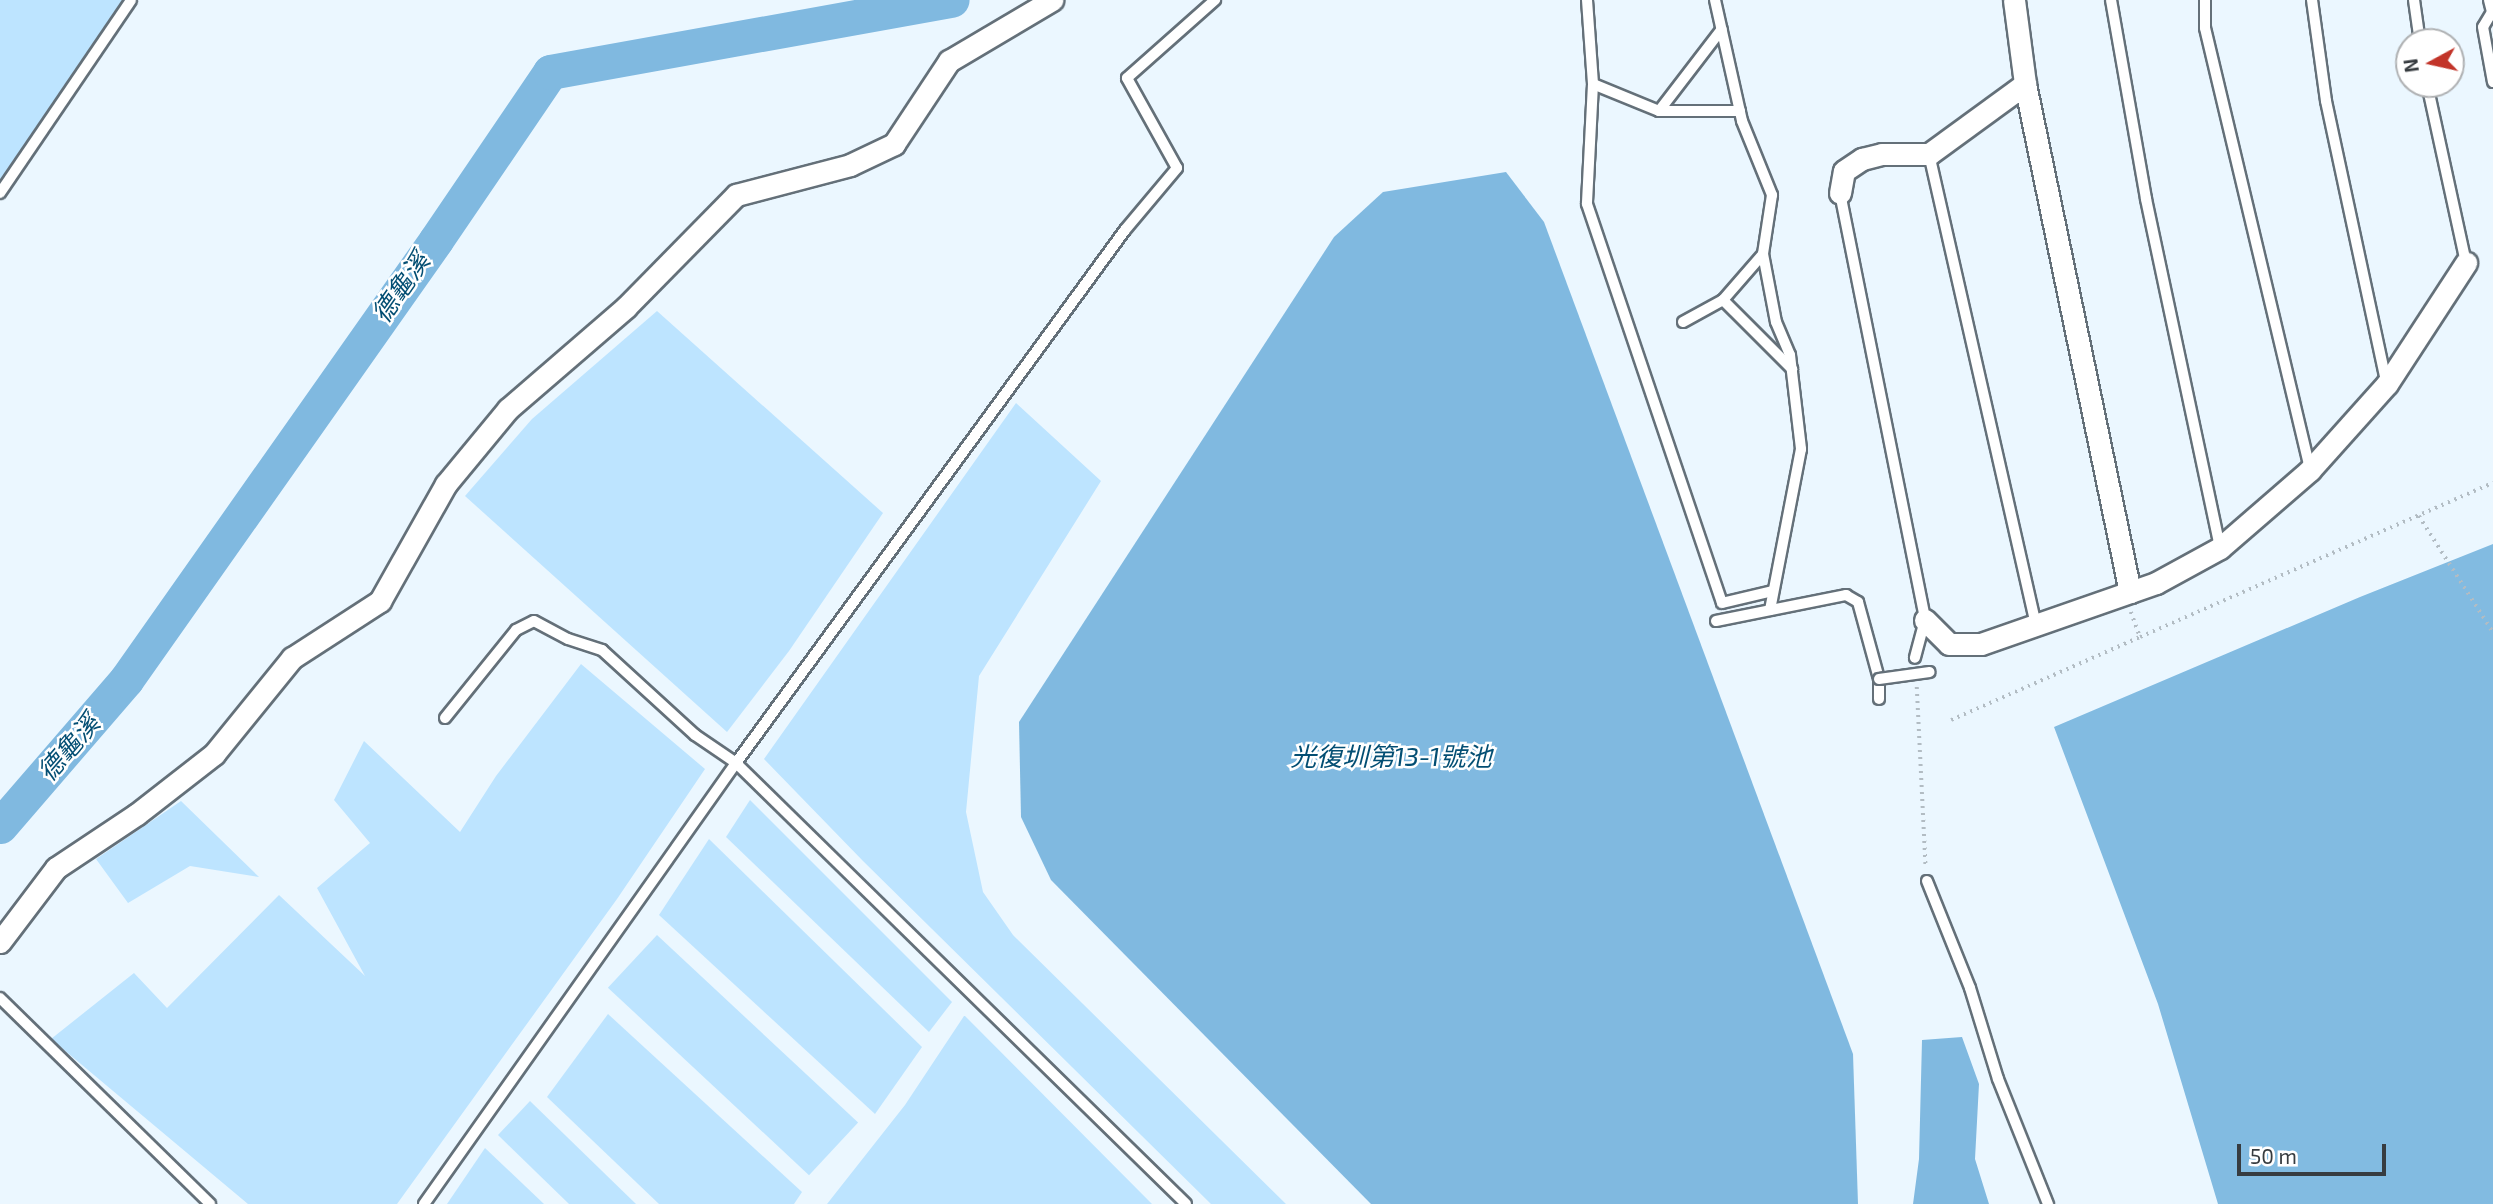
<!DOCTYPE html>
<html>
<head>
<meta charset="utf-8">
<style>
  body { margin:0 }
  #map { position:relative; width:2493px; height:1204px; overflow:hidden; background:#ebf7ff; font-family:"Exo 2","Noto Sans TC",sans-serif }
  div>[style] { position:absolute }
  .green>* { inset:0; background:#bde4ff; transform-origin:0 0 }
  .forest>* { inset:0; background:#82bbe1 }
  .water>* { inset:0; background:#80b9e0 }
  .river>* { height:35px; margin:-17.5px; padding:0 17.5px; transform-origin:17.5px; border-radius:17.5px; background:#80b9e0 }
  .path>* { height:3.5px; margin-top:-1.75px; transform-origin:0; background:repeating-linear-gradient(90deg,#b2bcc3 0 2px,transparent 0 7px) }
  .roads { filter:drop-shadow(2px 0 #647079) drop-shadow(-2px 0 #647079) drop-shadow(0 2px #647079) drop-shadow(0 -2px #647079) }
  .lane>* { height:10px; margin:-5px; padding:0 5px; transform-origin:5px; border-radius:5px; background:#fff }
  .street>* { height:21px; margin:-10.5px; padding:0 10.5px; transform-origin:10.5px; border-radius:10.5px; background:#fff }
  .bridges { filter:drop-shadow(2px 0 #647079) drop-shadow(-2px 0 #647079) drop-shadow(0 2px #647079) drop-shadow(0 -2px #647079) }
  .lane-bridge>* { height:10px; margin:-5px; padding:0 5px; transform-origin:5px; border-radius:5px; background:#fff }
  span { translate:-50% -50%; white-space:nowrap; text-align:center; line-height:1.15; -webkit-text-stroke:5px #fff; paint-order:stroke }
  .water-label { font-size:26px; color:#034e73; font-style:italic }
  .north { position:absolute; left:2395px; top:28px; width:70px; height:70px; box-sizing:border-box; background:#fff; border:2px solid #afb1b3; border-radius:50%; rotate:262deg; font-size:19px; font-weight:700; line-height:28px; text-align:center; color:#373c40 }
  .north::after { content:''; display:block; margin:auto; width:24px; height:32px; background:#c23429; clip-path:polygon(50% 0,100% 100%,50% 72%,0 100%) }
  .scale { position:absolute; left:2237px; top:1144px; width:149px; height:32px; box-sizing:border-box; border:4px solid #373c40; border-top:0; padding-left:9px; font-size:21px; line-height:24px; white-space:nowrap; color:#373c40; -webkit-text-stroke:5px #fff; paint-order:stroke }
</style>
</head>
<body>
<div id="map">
  <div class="green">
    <div style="clip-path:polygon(0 0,131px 0,0 193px)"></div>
    <div style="clip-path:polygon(657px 311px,883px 513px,789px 651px,727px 732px,465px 496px,532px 419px)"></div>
    <div style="clip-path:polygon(1016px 403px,1101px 481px,979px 676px,966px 812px,983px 892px,1013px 935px,1286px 1204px,1211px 1204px,863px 861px,764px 759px)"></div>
    <div style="clip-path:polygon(581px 664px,705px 769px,617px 899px,397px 1204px,248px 1204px,51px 1039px,134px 973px,167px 1008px,279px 895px,365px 976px,317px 888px,370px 843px,334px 800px,364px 741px,460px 832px,496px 776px)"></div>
    <div style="clip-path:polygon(750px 800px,952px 1002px,929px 1032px,726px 837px)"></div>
    <div style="clip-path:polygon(181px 801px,259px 877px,190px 866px,128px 903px,96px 859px)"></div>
    <div style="clip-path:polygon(709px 839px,922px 1047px,875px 1114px,659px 915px)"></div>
    <div style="left:657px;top:935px;width:275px;height:72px;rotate:43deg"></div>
    <div style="clip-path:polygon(608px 1014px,802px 1192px,794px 1204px,659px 1204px,547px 1097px)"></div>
    <div style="clip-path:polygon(964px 1016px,965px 1016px,1152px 1204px,827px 1204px,905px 1105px)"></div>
    <div style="clip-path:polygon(530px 1101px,636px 1204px,569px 1204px,498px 1135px)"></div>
    <div style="clip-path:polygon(485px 1148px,544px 1204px,447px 1204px)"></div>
  </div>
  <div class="forest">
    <div style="clip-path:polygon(2493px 544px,2493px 1204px,2218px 1204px,2158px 1004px,2054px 727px,2360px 597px)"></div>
  </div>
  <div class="water">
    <div style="clip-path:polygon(1506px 172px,1544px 222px,1853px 1054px,1858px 1204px,1371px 1204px,1051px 880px,1021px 817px,1019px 722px,1334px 237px,1383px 192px)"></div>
    <div style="clip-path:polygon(1962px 1037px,1979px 1084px,1975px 1159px,1989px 1204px,1913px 1204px,1919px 1159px,1922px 1040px)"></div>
  </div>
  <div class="river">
    <div style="left:0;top:826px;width:193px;rotate:-49.2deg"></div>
    <div style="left:126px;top:680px;width:538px;rotate:-54.83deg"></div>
    <div style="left:436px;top:240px;width:203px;rotate:-55.8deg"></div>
    <div style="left:550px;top:72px;width:408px;rotate:-10.2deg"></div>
  </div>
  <div class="path">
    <div style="left:2419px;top:516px;width:138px;rotate:57.5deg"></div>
    <div style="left:2131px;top:612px;width:27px;rotate:70deg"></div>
    <div style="left:2140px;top:637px;width:385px;rotate:-23.6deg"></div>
    <div style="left:1917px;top:687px;width:181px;rotate:87.2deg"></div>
    <div style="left:1951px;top:720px;width:206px;rotate:-23.7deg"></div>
  </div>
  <div class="roads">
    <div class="lane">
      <div style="left:1587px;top:0;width:84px;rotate:85.9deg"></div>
      <div style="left:1593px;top:84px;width:120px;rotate:92.9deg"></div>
      <div style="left:1587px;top:204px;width:421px;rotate:71.3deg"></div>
      <div style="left:1722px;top:603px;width:52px;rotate:-13.2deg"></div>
      <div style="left:1715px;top:0;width:124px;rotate:77.4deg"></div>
      <div style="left:1742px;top:121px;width:80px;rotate:67.9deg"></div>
      <div style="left:1772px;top:195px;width:60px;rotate:98.7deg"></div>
      <div style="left:1763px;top:254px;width:69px;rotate:79.2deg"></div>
      <div style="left:1776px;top:322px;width:36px;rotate:67deg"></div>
      <div style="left:1790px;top:355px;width:95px;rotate:83.3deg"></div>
      <div style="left:1801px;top:449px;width:164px;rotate:100.9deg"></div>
      <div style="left:2111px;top:0;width:202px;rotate:80deg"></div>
      <div style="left:2146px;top:199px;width:357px;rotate:78deg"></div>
      <div style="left:2205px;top:0;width:28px;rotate:90deg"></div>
      <div style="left:2205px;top:28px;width:454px;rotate:76.6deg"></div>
      <div style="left:2312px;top:0;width:102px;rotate:82.1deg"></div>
      <div style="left:2326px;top:101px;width:286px;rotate:77.9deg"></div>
      <div style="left:2414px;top:0;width:42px;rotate:81.9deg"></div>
      <div style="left:2489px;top:0;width:12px;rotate:76deg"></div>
      <div style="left:2492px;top:12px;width:17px;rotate:121deg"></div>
      <div style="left:2483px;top:27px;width:56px;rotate:79.7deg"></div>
      <div style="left:1593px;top:84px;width:71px;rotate:22.2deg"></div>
      <div style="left:1659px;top:111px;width:103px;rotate:-52.5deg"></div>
      <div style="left:2427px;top:84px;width:183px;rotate:77.7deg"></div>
      <div style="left:1659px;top:111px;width:81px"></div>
      <div style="left:1929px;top:154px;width:483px;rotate:77.2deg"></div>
      <div style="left:0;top:193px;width:233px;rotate:-55.8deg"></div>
      <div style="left:1840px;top:193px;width:435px;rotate:78.7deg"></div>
      <div style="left:1925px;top:620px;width:39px;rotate:105deg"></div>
      <div style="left:1723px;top:300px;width:98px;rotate:45deg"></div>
      <div style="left:1683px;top:322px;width:46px;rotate:-28.8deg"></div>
      <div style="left:1723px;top:300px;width:61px;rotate:-49deg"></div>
      <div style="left:1716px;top:621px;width:133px;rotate:-11.3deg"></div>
      <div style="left:1846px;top:595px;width:14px;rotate:30deg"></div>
      <div style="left:1858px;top:602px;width:80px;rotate:74.7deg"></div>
      <div style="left:1879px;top:679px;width:20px;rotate:90deg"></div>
      <div style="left:445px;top:718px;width:113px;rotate:-51.1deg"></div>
      <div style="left:516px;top:630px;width:20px;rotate:-27deg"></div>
      <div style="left:534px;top:621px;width:38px;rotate:28deg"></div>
      <div style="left:568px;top:639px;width:36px;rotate:18deg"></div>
      <div style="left:602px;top:650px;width:126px;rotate:42.4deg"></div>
      <div style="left:695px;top:735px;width:50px;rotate:34.3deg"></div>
      <div style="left:736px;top:763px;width:630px;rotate:44.42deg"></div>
      <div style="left:1927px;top:881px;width:115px;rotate:68.1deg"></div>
      <div style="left:1970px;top:988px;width:95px;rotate:72.9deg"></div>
      <div style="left:1998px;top:1079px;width:135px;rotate:68.2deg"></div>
      <div style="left:0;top:998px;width:294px;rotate:44.4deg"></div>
      <div style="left:424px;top:1204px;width:540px;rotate:-54.72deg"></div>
      <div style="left:736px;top:763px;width:660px;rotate:-53.88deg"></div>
      <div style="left:1125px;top:230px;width:81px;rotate:-50deg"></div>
      <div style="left:1177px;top:168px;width:103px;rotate:-119.1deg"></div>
      <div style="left:1127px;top:78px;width:118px;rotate:-41.6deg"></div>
    </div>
    <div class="street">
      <div style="left:2014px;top:0;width:85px;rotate:82.5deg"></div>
      <div style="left:2025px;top:84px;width:519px;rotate:78.32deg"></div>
      <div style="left:1840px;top:193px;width:22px;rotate:-80deg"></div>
      <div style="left:1844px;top:171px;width:22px;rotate:-34deg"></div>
      <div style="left:1862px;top:159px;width:21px;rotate:-14deg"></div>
      <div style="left:1882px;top:154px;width:47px"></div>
      <div style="left:1929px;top:154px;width:119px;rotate:-36.1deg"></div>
      <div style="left:1925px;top:620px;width:34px;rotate:45deg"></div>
      <div style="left:1949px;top:644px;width:32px"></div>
      <div style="left:1981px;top:644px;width:185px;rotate:-19.2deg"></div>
      <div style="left:2156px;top:583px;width:73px;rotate:-28.7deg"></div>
      <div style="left:2220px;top:548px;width:119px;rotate:-40.9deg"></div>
      <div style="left:2310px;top:470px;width:115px;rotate:-48.2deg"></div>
      <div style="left:2387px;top:384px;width:145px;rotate:-56.9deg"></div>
      <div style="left:0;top:942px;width:93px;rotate:-52.9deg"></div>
      <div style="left:56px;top:868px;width:97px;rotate:-33.7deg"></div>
      <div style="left:137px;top:814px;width:98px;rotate:-37.9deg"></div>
      <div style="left:214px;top:754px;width:124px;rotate:-50.9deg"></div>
      <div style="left:292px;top:658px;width:105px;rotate:-32.9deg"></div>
      <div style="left:380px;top:601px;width:134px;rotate:-60.6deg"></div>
      <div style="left:446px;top:484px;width:97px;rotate:-50.4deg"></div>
      <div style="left:508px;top:409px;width:156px;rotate:-40.8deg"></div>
      <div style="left:626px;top:307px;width:157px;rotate:-45.5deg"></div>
      <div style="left:736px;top:195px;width:118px;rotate:-14.7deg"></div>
      <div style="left:850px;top:165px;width:49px;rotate:-25.5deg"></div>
      <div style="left:894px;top:144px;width:100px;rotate:-56.5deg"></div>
      <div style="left:949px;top:61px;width:120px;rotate:-30.6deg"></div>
    </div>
  </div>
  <div class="bridges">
    <div class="lane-bridge">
      <div style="left:1879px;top:679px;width:51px;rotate:-7.8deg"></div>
    </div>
  </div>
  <div class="water-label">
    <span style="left:400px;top:287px;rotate:-55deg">德龜溪</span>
    <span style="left:68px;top:747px;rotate:-49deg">德龜溪</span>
    <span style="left:1391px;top:756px">光復圳第13-1號池</span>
  </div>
  <div class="north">N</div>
  <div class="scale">50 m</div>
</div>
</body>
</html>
